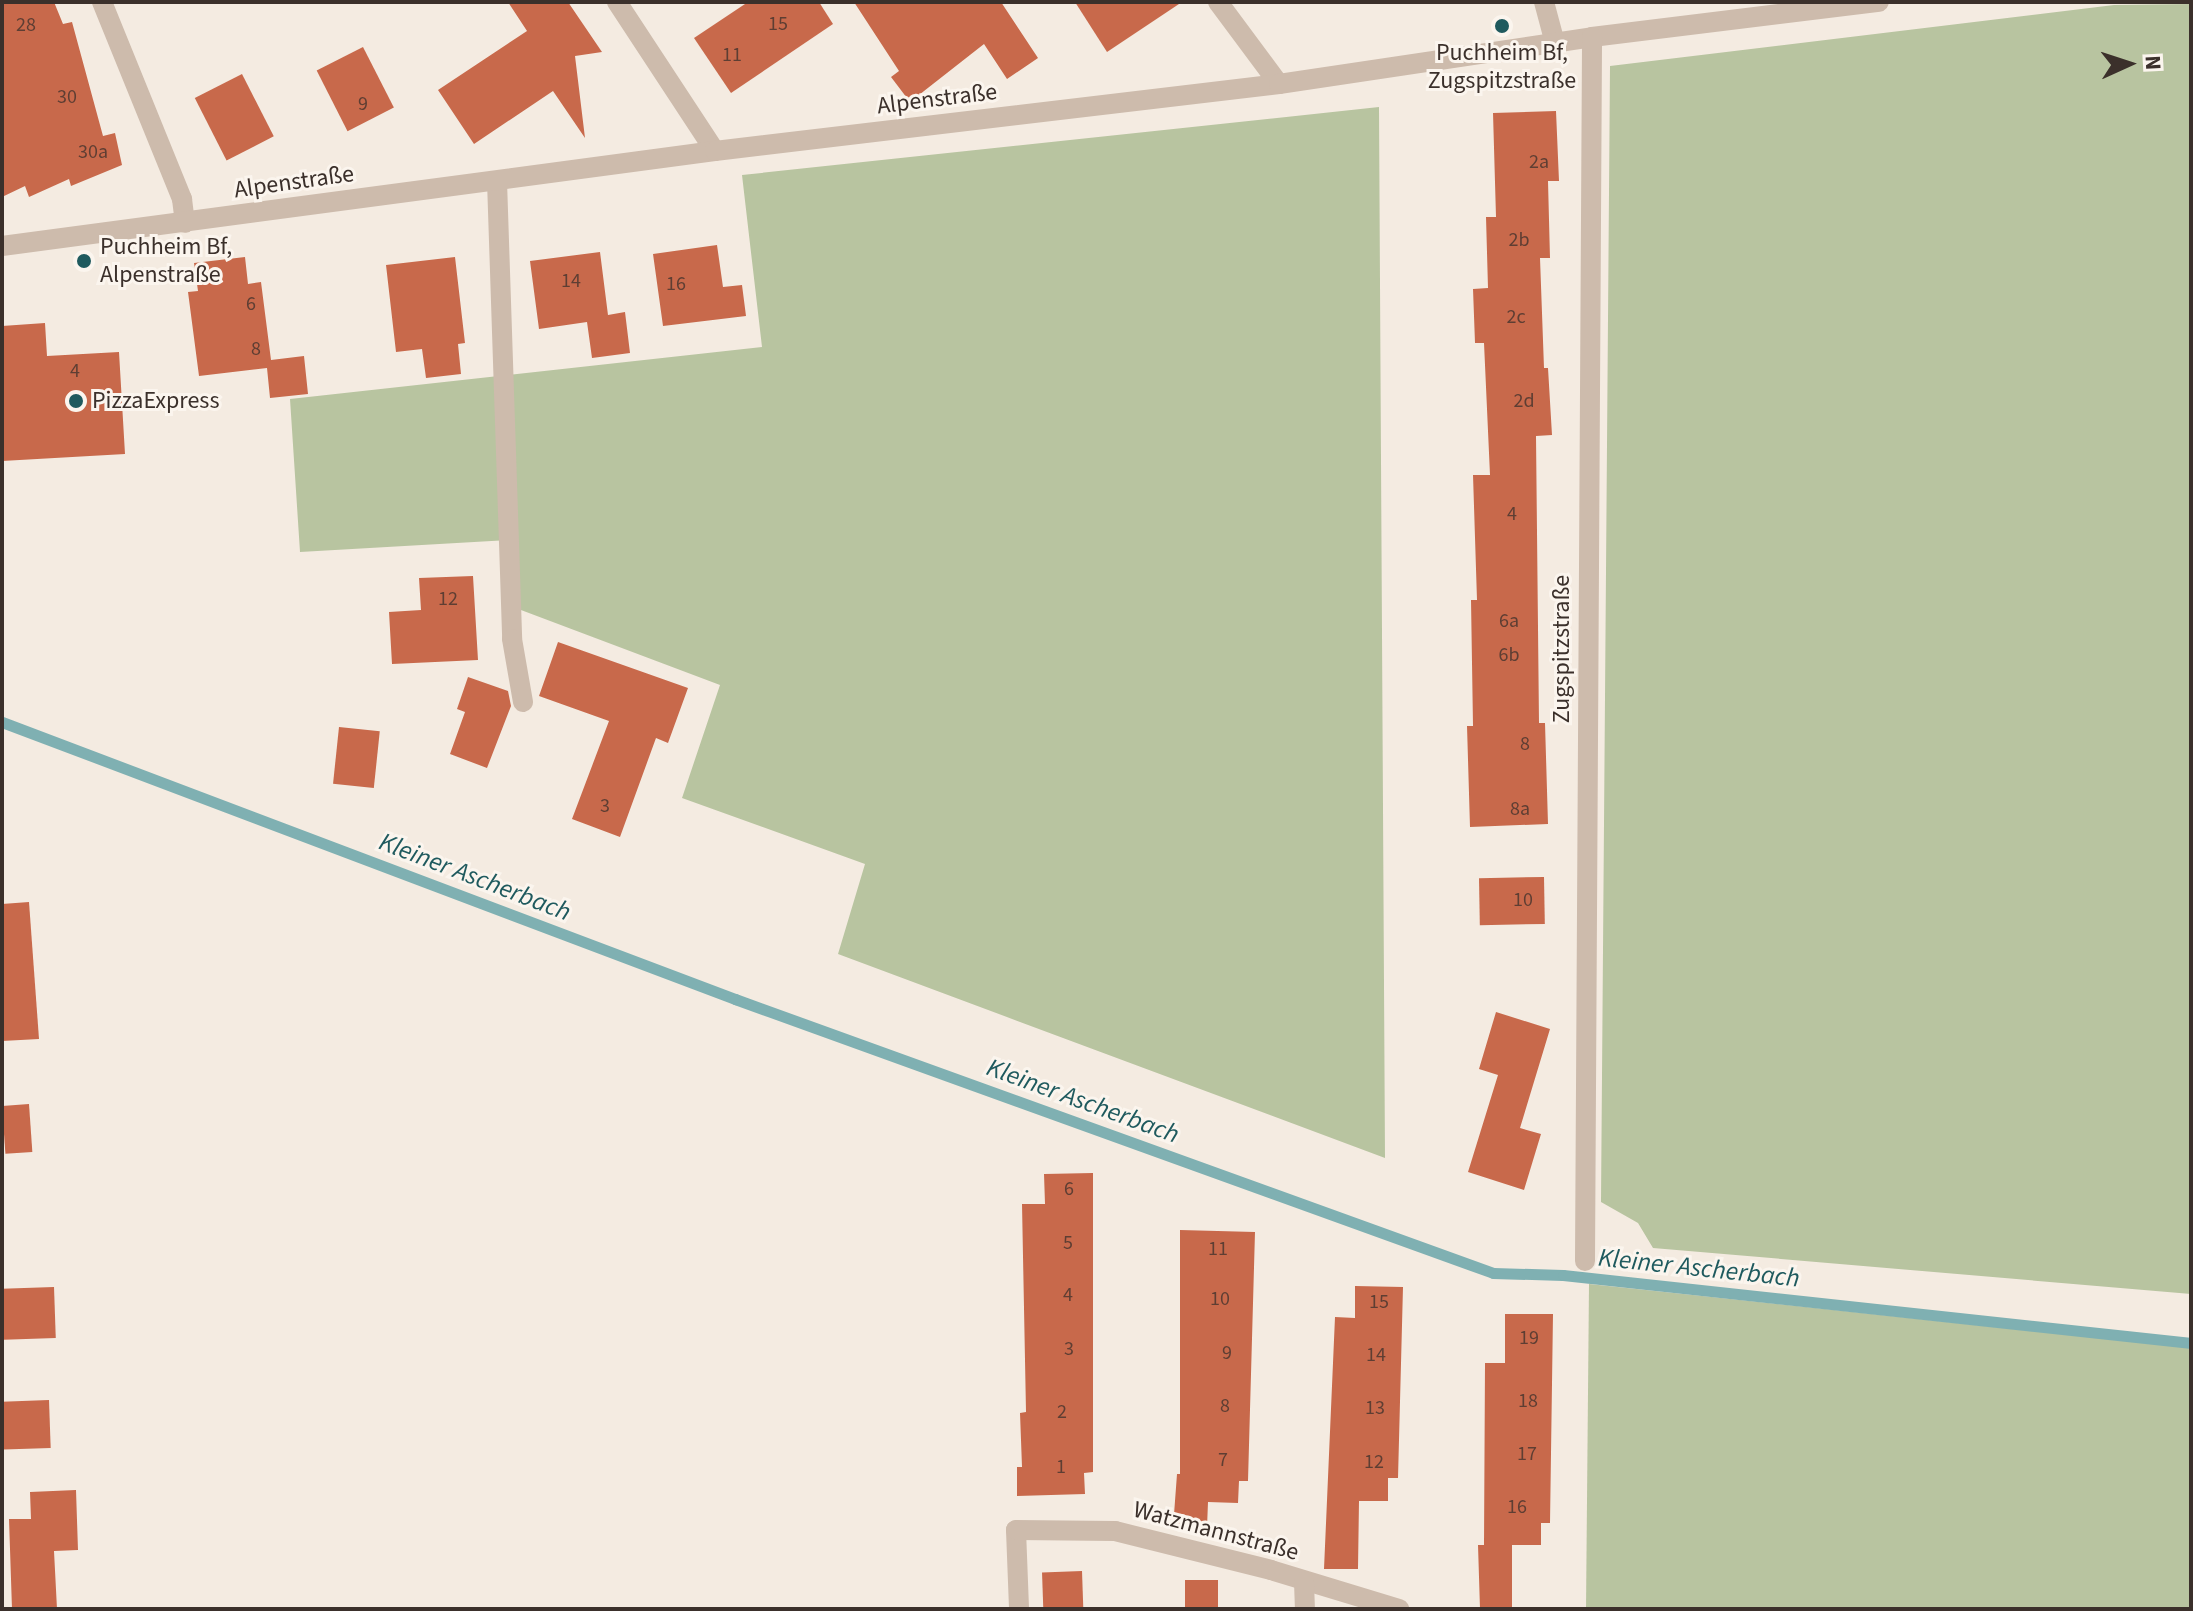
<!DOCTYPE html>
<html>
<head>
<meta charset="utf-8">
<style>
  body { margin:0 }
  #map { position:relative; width:2193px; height:1611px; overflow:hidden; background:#f4ebe1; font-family:"Source Sans 3",sans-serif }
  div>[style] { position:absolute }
  .green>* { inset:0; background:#b8c4a0 }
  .stream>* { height:11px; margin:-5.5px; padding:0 5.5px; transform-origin:5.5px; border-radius:5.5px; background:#7fb0b2 }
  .building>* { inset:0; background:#c8694b; transform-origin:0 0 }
  .lane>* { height:20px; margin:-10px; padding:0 10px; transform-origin:10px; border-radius:10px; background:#cdbbac }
  .street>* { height:20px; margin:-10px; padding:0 10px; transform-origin:10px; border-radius:10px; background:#cdbbac }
  .dots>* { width:22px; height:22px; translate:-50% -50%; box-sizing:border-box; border:4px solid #fbf5ee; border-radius:50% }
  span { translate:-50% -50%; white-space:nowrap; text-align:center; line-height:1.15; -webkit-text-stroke:6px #fbf5ee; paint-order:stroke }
  .number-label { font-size:20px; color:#5e3e33 }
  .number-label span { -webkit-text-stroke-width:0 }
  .poi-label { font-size:24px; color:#3b302b }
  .left { translate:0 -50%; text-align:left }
  .street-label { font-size:24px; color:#3b302b }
  .water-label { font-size:26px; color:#1f5a5e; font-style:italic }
  .frame { position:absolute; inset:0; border:4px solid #3b302b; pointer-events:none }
  .north { position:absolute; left:2089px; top:24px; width:80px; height:80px; -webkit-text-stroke:6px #fbf5ee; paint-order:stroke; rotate:87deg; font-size:22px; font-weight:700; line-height:32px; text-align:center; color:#3b302b }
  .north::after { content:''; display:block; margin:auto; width:28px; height:36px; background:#3b302b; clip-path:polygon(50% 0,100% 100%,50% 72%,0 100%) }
</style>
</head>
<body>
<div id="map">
  <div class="green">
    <div style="clip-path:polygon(2191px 4px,2191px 1294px,1653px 1248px,1638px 1223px,1601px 1202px,1610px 66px,2114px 5px)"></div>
    <div style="clip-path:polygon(1379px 107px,1385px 1158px,838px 954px,865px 864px,682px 798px,720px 685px,513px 607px,509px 540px,300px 552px,290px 399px,762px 347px,742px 175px)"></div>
    <div style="clip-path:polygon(1589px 1284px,2191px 1348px,2191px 1609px,1586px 1609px)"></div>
  </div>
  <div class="stream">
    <div style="left:2px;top:722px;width:784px;rotate:20.7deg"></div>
    <div style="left:735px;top:999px;width:806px;rotate:19.87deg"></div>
    <div style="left:1493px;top:1273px;width:70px;rotate:1.6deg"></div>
    <div style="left:1563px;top:1275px;width:632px;rotate:6.18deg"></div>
  </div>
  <div class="building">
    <div style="clip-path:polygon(2px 2px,54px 2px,63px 24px,72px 22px,103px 136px,115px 133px,122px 165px,71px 186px,69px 179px,29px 197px,25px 186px,2px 197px)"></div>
    <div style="clip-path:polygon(508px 2px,568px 2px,602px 52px,575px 56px,585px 138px,553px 91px,474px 144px,438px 90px,527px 31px)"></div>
    <div style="clip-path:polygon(748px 2px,819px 2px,833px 24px,731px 93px,694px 38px)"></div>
    <div style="clip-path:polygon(854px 2px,1001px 2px,1038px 58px,1007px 79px,984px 44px,910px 102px,891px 77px,899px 71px)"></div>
    <div style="clip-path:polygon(1075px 2px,1182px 2px,1107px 52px)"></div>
    <div style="left:363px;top:47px;width:68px;height:52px;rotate:63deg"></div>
    <div style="left:242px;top:74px;width:70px;height:53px;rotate:63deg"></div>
    <div style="clip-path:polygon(1556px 111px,1559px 181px,1548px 181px,1550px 258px,1540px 258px,1544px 368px,1548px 368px,1552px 435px,1536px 436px,1539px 723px,1545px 723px,1548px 824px,1470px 827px,1467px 726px,1473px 726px,1471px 600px,1477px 600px,1473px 475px,1490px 475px,1484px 343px,1475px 343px,1473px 289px,1488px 288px,1486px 217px,1496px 217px,1493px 113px)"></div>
    <div style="clip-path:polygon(717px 245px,723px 287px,742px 285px,746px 316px,663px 326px,653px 254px)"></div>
    <div style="clip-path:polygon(600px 252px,608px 315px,625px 312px,630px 353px,592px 358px,587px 322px,539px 329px,530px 261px)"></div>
    <div style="clip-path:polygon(245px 257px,248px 284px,261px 282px,271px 360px,304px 356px,308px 394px,270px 398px,267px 368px,199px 376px,188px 292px,198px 291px,194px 263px)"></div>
    <div style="clip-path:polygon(455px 257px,465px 343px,458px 344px,461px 374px,426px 378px,422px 349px,396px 352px,386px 265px)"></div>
    <div style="clip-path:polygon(45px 323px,47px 356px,119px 352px,125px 454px,2px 461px,2px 326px)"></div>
    <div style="clip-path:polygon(473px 576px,478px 660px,392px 664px,389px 612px,421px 610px,419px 578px)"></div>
    <div style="clip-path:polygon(558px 642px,688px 688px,668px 743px,656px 738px,620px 837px,572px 819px,609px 721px,539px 696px)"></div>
    <div style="clip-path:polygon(468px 677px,508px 691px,511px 706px,487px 768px,450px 754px,465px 712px,457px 709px)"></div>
    <div style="left:339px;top:727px;width:41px;height:57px;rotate:6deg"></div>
    <div style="left:1544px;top:877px;width:47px;height:65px;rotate:89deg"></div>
    <div style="clip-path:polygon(29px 902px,39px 1039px,2px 1041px,2px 904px)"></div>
    <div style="clip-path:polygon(1496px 1012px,1550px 1029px,1520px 1128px,1541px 1134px,1524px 1190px,1468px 1172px,1498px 1075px,1479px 1069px)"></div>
    <div style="left:29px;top:1104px;width:48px;height:27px;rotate:86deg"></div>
    <div style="clip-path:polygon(1093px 1173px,1093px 1472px,1084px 1473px,1085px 1494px,1017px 1496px,1017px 1467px,1022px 1467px,1020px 1413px,1026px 1412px,1022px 1204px,1045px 1204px,1044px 1174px)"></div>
    <div style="clip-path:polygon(1180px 1230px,1255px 1232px,1248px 1481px,1239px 1481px,1238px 1503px,1208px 1502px,1207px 1528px,1173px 1528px,1177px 1474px,1180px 1474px)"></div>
    <div style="clip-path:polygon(1355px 1286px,1403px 1287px,1398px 1478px,1388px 1478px,1388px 1501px,1359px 1501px,1358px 1569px,1324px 1569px,1335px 1317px,1355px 1318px)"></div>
    <div style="left:54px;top:1287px;width:51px;height:52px;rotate:88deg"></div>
    <div style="clip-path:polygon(1505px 1314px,1553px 1314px,1550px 1523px,1541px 1523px,1541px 1545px,1512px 1545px,1512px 1609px,1480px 1609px,1478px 1545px,1484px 1545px,1485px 1363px,1505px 1363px)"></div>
    <div style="left:49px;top:1400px;width:48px;height:47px;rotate:88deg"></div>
    <div style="clip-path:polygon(76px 1490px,78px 1550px,54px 1551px,57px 1609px,12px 1609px,9px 1519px,31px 1519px,30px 1492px)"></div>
    <div style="left:1082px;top:1571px;width:38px;height:40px;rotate:88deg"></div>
    <div style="left:1185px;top:1580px;width:33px;height:29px"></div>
  </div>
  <div class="lane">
    <div style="left:1544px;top:2px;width:42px;rotate:75deg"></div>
    <div style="left:497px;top:181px;width:458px;rotate:88.1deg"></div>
    <div style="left:512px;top:639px;width:64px;rotate:80.1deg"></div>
    <div style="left:1016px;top:1530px;width:79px;rotate:87.8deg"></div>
  </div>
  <div class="street">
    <div style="left:102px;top:2px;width:213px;rotate:67.9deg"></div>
    <div style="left:182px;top:199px;width:24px;rotate:83deg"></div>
    <div style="left:617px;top:2px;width:178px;rotate:56.7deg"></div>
    <div style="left:1218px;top:2px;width:102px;rotate:53.4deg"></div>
    <div style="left:2px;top:246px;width:719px;rotate:-7.59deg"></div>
    <div style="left:715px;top:151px;width:568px;rotate:-6.77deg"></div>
    <div style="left:1279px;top:84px;width:317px;rotate:-8.5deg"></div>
    <div style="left:1592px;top:37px;width:289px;rotate:-7deg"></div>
    <div style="left:1585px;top:1261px;width:1224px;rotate:-89.67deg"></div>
    <div style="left:1016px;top:1530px;width:99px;rotate:0.6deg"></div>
    <div style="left:1115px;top:1531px;width:161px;rotate:14deg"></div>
    <div style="left:1271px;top:1570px;width:134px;rotate:16.9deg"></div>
    <div style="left:1304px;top:1582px;width:27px;rotate:88deg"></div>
  </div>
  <div class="dots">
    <div style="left:1502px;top:26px;background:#1f5a5e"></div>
    <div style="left:84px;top:261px;background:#1f5a5e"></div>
    <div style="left:76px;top:401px;background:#1f5a5e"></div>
  </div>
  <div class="number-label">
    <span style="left:778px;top:24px">15</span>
    <span style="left:26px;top:25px">28</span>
    <span style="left:732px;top:55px">11</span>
    <span style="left:67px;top:97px">30</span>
    <span style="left:363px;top:104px">9</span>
    <span style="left:93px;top:152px">30a</span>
    <span style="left:1539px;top:162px">2a</span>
    <span style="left:1519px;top:240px">2b</span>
    <span style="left:571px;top:281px">14</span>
    <span style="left:676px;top:284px">16</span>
    <span style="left:251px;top:304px">6</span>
    <span style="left:1516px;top:317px">2c</span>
    <span style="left:256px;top:349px">8</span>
    <span style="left:75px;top:371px">4</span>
    <span style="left:1524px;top:401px">2d</span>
    <span style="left:1512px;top:514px">4</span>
    <span style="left:448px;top:599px">12</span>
    <span style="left:1509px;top:621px">6a</span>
    <span style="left:1509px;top:655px">6b</span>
    <span style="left:1525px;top:744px">8</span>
    <span style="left:605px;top:806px">3</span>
    <span style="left:1520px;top:809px">8a</span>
    <span style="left:1523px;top:900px">10</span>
    <span style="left:1069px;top:1189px">6</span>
    <span style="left:1068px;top:1243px">5</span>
    <span style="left:1218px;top:1249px">11</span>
    <span style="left:1068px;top:1295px">4</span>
    <span style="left:1220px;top:1299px">10</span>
    <span style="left:1379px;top:1302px">15</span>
    <span style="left:1529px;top:1338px">19</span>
    <span style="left:1069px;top:1349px">3</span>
    <span style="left:1227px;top:1353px">9</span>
    <span style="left:1376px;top:1355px">14</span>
    <span style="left:1528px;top:1401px">18</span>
    <span style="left:1225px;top:1406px">8</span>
    <span style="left:1375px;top:1408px">13</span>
    <span style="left:1062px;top:1412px">2</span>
    <span style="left:1527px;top:1454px">17</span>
    <span style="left:1223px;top:1460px">7</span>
    <span style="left:1374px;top:1462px">12</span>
    <span style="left:1061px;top:1467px">1</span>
    <span style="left:1517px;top:1507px">16</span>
  </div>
  <div class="poi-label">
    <span style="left:1502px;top:67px">Puchheim Bf,<br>Zugspitzstraße</span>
    <span class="left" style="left:100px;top:261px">Puchheim Bf,<br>Alpenstraße</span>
    <span class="left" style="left:92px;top:401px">PizzaExpress</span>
  </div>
  <div class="street-label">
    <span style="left:937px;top:99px;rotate:-7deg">Alpenstraße</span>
    <span style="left:294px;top:182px;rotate:-8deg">Alpenstraße</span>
    <span style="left:1562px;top:649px;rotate:-90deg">Zugspitzstraße</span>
    <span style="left:1216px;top:1531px;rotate:15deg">Watzmannstraße</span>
  </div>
  <div class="water-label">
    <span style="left:475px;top:877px;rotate:21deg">Kleiner Ascherbach</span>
    <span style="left:1083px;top:1101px;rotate:20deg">Kleiner Ascherbach</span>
    <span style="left:1699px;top:1268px;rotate:6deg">Kleiner Ascherbach</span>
  </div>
  <div class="frame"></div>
  <div class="north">N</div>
</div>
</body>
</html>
